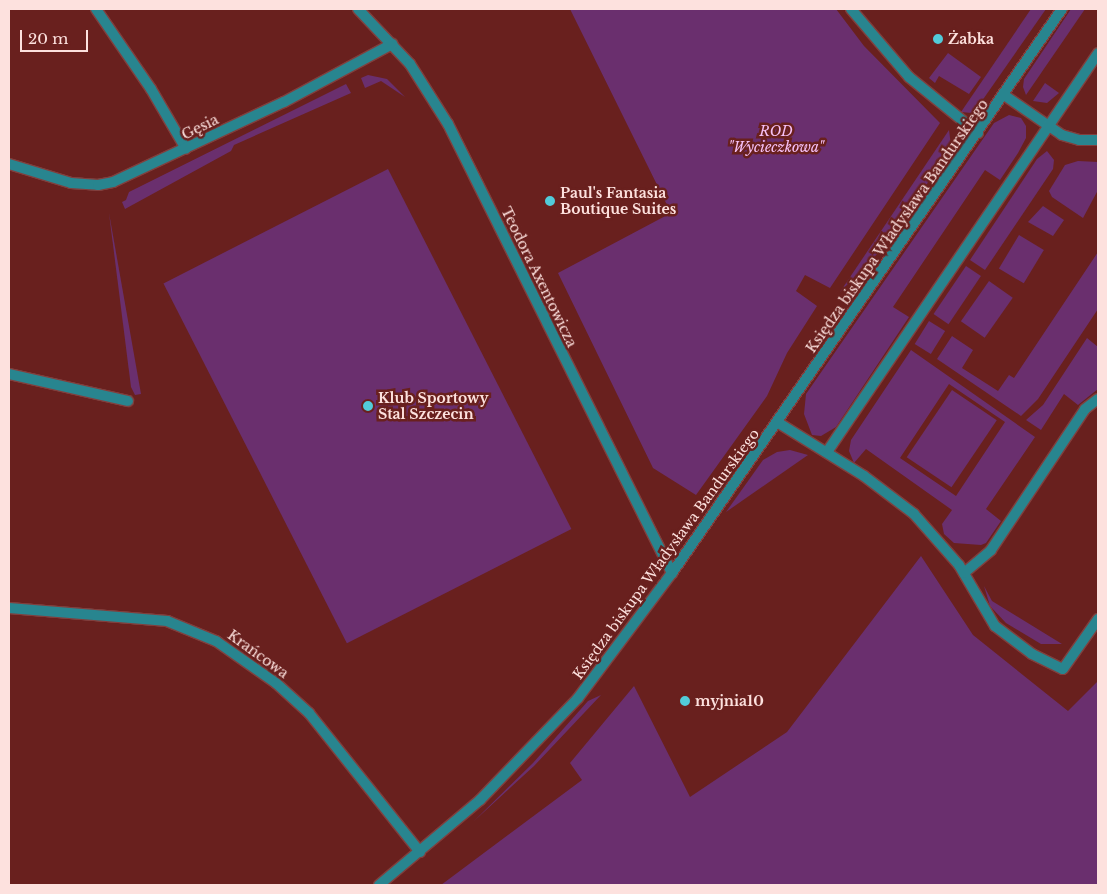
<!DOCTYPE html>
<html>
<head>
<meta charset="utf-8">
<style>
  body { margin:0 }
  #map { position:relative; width:1107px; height:894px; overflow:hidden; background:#69201e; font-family:"Libre Baskerville",serif }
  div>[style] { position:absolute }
  .green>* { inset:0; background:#6a2f6e; transform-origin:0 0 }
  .roads { filter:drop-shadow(1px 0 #813f3d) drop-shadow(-1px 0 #813f3d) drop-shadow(0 1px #813f3d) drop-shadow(0 -1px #813f3d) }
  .minor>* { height:10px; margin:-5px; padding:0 5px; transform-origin:5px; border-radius:5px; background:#28858f }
  .tertiary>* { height:10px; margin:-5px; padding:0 5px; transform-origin:5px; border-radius:5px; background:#28858f }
  .dots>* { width:14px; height:14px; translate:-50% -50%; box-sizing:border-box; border:2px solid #69201e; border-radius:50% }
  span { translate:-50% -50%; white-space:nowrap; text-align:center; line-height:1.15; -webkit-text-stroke:5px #69201e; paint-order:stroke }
  .poi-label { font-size:14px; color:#fde1de; font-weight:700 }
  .left { translate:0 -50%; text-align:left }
  .street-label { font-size:14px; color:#fde1de }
  .park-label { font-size:14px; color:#f6c0f7; font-style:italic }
  .frame { position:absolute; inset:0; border:10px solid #fde1de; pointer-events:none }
  .scale { position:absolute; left:20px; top:30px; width:68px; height:22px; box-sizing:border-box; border:2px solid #fde1de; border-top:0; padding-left:6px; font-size:15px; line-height:18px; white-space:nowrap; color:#fde1de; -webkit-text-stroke:4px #69201e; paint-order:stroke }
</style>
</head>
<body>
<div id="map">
  <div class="green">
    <div style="clip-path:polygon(570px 9px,836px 9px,864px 46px,940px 123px,830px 288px,805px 275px,796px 291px,817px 306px,787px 353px,767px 396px,696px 495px,653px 468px,558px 273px,671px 213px)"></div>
    <div style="clip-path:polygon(1031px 9px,1046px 9px,977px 108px,971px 113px,961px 112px)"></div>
    <div style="clip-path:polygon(1071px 9px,1085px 9px,1026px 95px,1023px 87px,1024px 79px)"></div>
    <div style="clip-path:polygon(948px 53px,981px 77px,969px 94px,939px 76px,935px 83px,929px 78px)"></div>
    <div style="clip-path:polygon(368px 75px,387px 79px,405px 97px,381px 81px,365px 88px,361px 78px)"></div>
    <div style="clip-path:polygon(1045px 83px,1059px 93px,1047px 103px,1033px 101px)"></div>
    <div style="clip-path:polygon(346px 84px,351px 93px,234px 145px,231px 151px,125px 209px,122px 202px,126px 200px,129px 192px)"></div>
    <div style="clip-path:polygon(1009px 115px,1021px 118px,1026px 126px,1026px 138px,1018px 153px,1000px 180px,985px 170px,893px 307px,909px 317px,836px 427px,821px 436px,812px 435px,804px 414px,806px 394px,994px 123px)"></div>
    <div style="clip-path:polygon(949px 130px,951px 146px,946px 156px,884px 247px,840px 292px)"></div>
    <div style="clip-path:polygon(1047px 151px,1054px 160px,1053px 169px,985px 270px,970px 260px,1037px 159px)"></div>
    <div style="clip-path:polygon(1078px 161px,1098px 162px,1098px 190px,1083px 218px,1052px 197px,1049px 191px,1065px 165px)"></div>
    <div style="left:388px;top:169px;width:404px;height:252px;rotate:63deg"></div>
    <div style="clip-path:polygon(1043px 206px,1064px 220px,1053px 236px,1028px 222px)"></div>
    <div style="clip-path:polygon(109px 213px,141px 394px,135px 395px,131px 387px)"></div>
    <div style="left:1019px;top:235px;width:29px;height:39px;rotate:31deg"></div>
    <div style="clip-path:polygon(1098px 252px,1098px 309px,1038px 399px,1021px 416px,937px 359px,952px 336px,973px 350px,962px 368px,998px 391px,1009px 375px,1014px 378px)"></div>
    <div style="left:966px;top:266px;width:18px;height:58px;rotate:34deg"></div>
    <div style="left:989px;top:281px;width:29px;height:49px;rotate:35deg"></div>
    <div style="left:929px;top:321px;width:19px;height:27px;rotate:32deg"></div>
    <div style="clip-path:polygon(1087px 338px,1098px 347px,1098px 389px,1078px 405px,1064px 394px,1041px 430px,1026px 420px,1043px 405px)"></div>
    <div style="clip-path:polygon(evenodd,911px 350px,1035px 437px,986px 509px,1001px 521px,986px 543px,981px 545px,954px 543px,944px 534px,942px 524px,952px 510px,866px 449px,854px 463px,849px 451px,851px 440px,911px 350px,949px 384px,1005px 422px,956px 496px,900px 458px,949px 384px)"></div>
    <div style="left:952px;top:390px;width:54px;height:81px;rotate:34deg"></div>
    <div style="clip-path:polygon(790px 450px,808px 455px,726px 512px,763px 460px,777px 452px)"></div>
    <div style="clip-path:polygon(921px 556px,973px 635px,1068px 711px,1098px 681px,1098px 885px,441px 885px,582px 780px,570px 763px,634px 686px,690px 797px,787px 732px)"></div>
    <div style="clip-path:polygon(984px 586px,992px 601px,1062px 644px,1041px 644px,1006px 623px,990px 606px)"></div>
    <div style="clip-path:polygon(601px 695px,534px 766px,473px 822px,533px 763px,588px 701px)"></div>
  </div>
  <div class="roads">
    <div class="minor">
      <div style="left:96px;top:9px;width:97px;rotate:55.5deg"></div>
      <div style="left:151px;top:89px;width:69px;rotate:59.7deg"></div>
      <div style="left:358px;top:9px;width:76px;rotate:46.6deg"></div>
      <div style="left:410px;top:64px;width:71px;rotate:57.7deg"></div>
      <div style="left:448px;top:124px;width:502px;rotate:63.49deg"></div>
      <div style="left:851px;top:9px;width:89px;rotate:49.5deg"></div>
      <div style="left:909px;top:77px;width:89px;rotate:39.1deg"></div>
      <div style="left:1004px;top:95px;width:70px;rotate:34.6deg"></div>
      <div style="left:1062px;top:135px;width:18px;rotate:16deg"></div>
      <div style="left:1079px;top:140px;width:19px"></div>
      <div style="left:9px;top:164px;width:65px;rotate:17deg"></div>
      <div style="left:71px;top:183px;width:27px;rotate:4deg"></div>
      <div style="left:98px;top:185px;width:15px;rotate:-11deg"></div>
      <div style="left:113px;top:182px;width:189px;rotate:-25.1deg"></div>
      <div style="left:284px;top:102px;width:123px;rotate:-28.2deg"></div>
      <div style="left:9px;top:374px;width:122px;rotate:12.8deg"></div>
      <div style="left:777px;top:422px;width:102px;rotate:31.8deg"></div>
      <div style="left:864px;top:476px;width:63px;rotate:37.2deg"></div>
      <div style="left:914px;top:514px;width:68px;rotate:48.6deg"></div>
      <div style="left:959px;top:565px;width:71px;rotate:59.5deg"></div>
      <div style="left:995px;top:626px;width:46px;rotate:37.1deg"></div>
      <div style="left:1032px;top:654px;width:34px;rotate:26deg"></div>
      <div style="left:1063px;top:669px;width:61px;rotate:-55deg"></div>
      <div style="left:827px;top:452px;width:482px;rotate:-55.8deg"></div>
      <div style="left:964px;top:573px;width:35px;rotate:-40deg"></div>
      <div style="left:991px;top:550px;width:169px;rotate:-56.3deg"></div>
      <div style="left:1085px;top:409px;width:16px;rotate:-38deg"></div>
      <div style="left:9px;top:608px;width:159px;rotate:4.7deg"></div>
      <div style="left:167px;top:621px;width:53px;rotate:22.2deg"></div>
      <div style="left:216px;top:641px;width:73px;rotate:35deg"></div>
      <div style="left:276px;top:683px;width:45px;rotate:42.3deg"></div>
      <div style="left:309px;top:713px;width:178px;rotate:51.4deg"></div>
    </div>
    <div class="tertiary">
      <div style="left:379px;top:885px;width:132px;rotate:-40.1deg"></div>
      <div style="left:480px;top:800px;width:141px;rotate:-46.1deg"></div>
      <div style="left:578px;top:698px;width:156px;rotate:-53.1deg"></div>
      <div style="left:672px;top:573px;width:686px;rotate:-55.34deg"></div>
    </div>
  </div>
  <div class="dots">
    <div style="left:938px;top:39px;background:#52cbd9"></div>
    <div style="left:550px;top:201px;background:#52cbd9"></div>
    <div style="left:368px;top:406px;background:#52cbd9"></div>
    <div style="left:685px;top:701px;background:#52cbd9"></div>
  </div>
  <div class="poi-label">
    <span class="left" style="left:948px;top:39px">Żabka</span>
    <span class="left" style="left:560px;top:201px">Paul's Fantasia<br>Boutique Suites</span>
    <span class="left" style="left:378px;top:406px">Klub Sportowy<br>Stal Szczecin</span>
    <span class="left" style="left:695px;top:701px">myjnia10</span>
  </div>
  <div class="street-label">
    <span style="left:200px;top:127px;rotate:-26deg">Gęsia</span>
    <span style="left:897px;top:226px;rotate:-55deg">Księdza biskupa Władysława Bandurskiego</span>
    <span style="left:539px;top:277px;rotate:64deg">Teodora Axentowicza</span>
    <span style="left:666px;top:554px;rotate:-54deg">Księdza biskupa Władysława Bandurskiego</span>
    <span style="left:258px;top:654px;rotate:36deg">Krańcowa</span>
  </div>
  <div class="park-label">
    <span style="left:776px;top:139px">ROD<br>"Wycieczkowa"</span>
  </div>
  <div class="frame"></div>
  <div class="scale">20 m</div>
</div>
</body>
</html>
